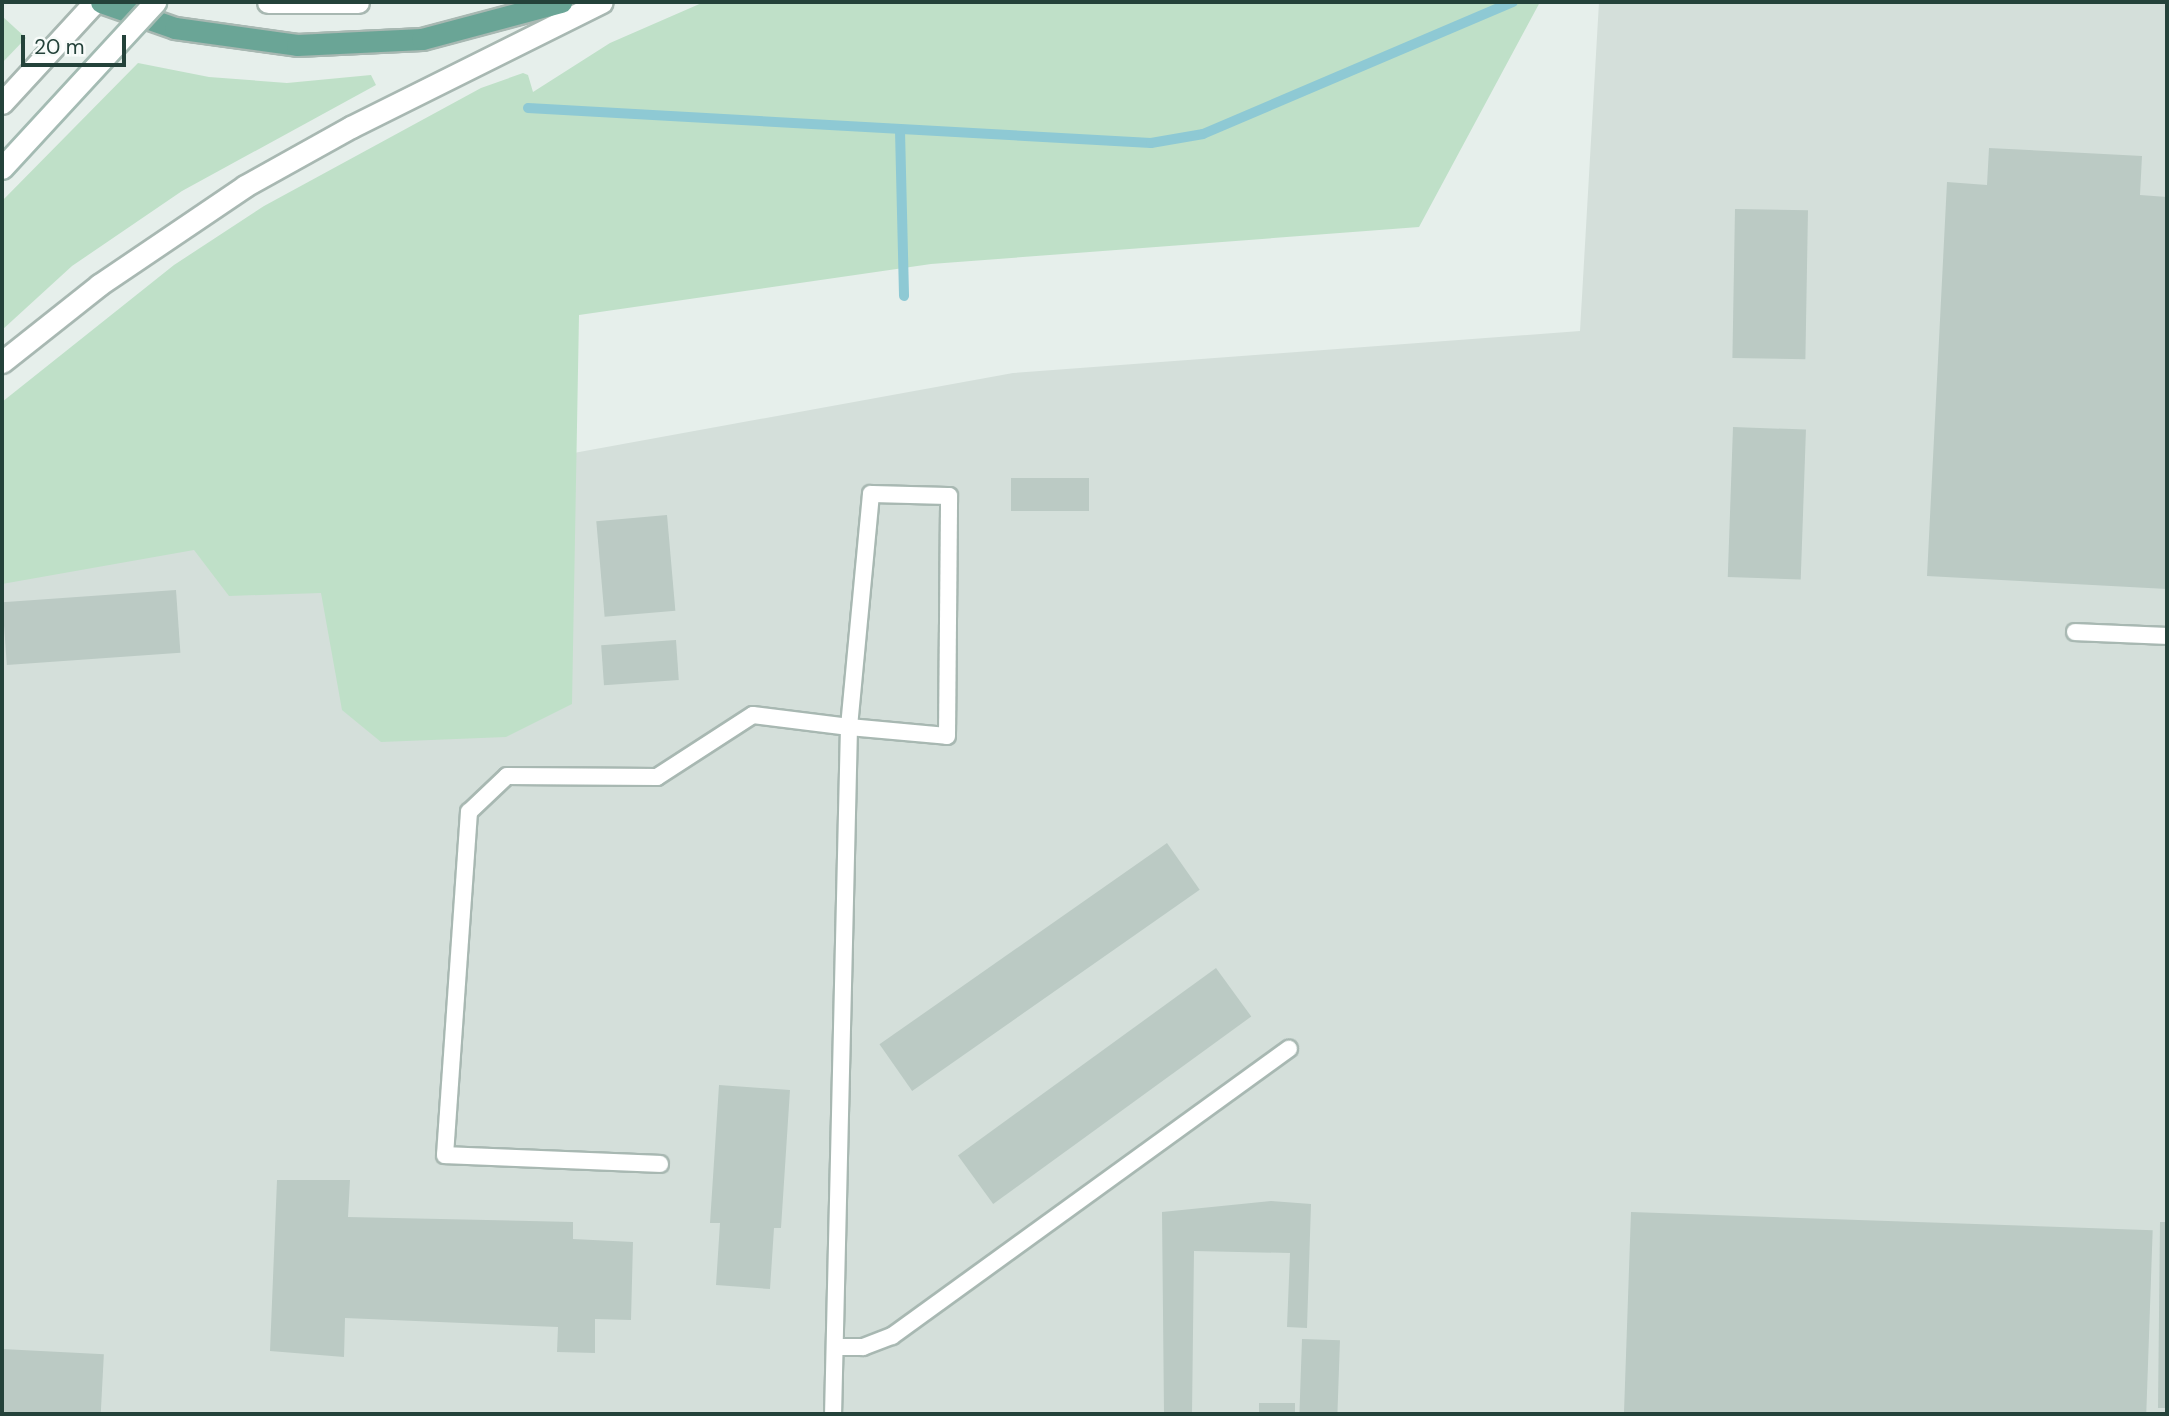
<!DOCTYPE html>
<html>
<head>
<meta charset="utf-8">
<style>
  body { margin:0 }
  #map { position:relative; width:2169px; height:1416px; overflow:hidden; background:#e6efeb; font-family:"DM Sans",sans-serif }
  div>[style] { position:absolute }
  .built>* { inset:0; background:#d4dfda }
  .green>* { inset:0; background:#bfe0c8 }
  .stream>* { height:10px; margin:-5px; padding:0 5px; transform-origin:5px; border-radius:5px; background:#8ec9d4 }
  .building>* { inset:0; background:#bbcac4; transform-origin:0 0 }
  .roads { filter:drop-shadow(2px 0 #a8b8b2) drop-shadow(-2px 0 #a8b8b2) drop-shadow(0 2px #a8b8b2) drop-shadow(0 -2px #a8b8b2) }
  .service>* { height:16px; margin:-8px; padding:0 8px; transform-origin:8px; border-radius:8px; background:#fff }
  .secondary>* { height:21px; margin:-10.5px; padding:0 10.5px; transform-origin:10.5px; border-radius:10.5px; background:#fff }
  .primary>* { height:21px; margin:-10.5px; padding:0 10.5px; transform-origin:10.5px; border-radius:10.5px; background:#6aa596 }
  .bridges { filter:drop-shadow(2px 0 #a4bbb3) drop-shadow(-2px 0 #a4bbb3) drop-shadow(0 2px #a4bbb3) drop-shadow(0 -2px #a4bbb3) }
  .secondary-bridge>* { height:21px; margin:-10.5px; padding:0 10.5px; transform-origin:10.5px; border-radius:10.5px; background:#fff }
  span { translate:-50% -50%; white-space:nowrap; text-align:center; line-height:1.15; -webkit-text-stroke:5px #f7fbf9; paint-order:stroke }
  .frame { position:absolute; inset:0; border:4px solid #24423a; pointer-events:none }
  .scale { position:absolute; left:21px; top:35px; width:105px; height:32px; box-sizing:border-box; border:4px solid #24423a; border-top:0; padding-left:9px; font-size:21px; line-height:24px; white-space:nowrap; color:#24423a; -webkit-text-stroke:5px #f7fbf9; paint-order:stroke }
</style>
</head>
<body>
<div id="map">
  <div class="built">
    <div style="clip-path:polygon(1599px 2px,2167px 2px,2167px 1414px,2px 1414px,2px 557px,1013px 373px,1580px 331px)"></div>
  </div>
  <div class="green">
    <div style="clip-path:polygon(704px 2px,1540px 2px,1419px 227px,931px 264px,579px 315px,572px 704px,506px 737px,381px 742px,342px 710px,321px 593px,229px 596px,194px 550px,2px 584px,2px 402px,174px 265px,264px 206px,481px 88px,523px 73px,528px 75px,533px 92px,610px 43px)"></div>
    <div style="clip-path:polygon(2px 16px,26px 38px,2px 63px)"></div>
    <div style="clip-path:polygon(138px 63px,209px 77px,287px 83px,371px 75px,376px 85px,182px 191px,72px 266px,2px 330px,2px 201px)"></div>
  </div>
  <div class="stream">
    <div style="left:528px;top:108px;width:624px;rotate:3.22deg"></div>
    <div style="left:1151px;top:143px;width:53px;rotate:-9.8deg"></div>
    <div style="left:1203px;top:134px;width:337px;rotate:-23.1deg"></div>
    <div style="left:900px;top:131px;width:165px;rotate:88.6deg"></div>
  </div>
  <div class="building">
    <div style="clip-path:polygon(1989px 148px,2142px 156px,2140px 195px,2167px 197px,2167px 589px,1927px 576px,1947px 182px,1987px 185px)"></div>
    <div style="left:1735px;top:209px;width:73px;height:149px;rotate:1deg"></div>
    <div style="left:1733px;top:427px;width:73px;height:150px;rotate:2deg"></div>
    <div style="left:1089px;top:478px;width:33px;height:78px;rotate:90deg"></div>
    <div style="left:667px;top:515px;width:96px;height:71px;rotate:85deg"></div>
    <div style="left:176px;top:590px;width:63px;height:174px;rotate:86deg"></div>
    <div style="left:676px;top:640px;width:40px;height:75px;rotate:86deg"></div>
    <div style="left:1167px;top:843px;width:57px;height:351px;rotate:55deg"></div>
    <div style="left:1216px;top:968px;width:60px;height:319px;rotate:54deg"></div>
    <div style="clip-path:polygon(719px 1085px,790px 1090px,781px 1228px,774px 1228px,770px 1289px,716px 1285px,720px 1223px,710px 1223px)"></div>
    <div style="clip-path:polygon(277px 1180px,350px 1180px,348px 1217px,573px 1222px,573px 1239px,633px 1242px,631px 1320px,595px 1319px,595px 1353px,557px 1352px,558px 1327px,345px 1318px,344px 1357px,270px 1351px)"></div>
    <div style="clip-path:polygon(1271px 1201px,1311px 1204px,1307px 1328px,1287px 1327px,1290px 1253px,1194px 1251px,1192px 1414px,1164px 1414px,1162px 1212px)"></div>
    <div style="left:1631px;top:1212px;width:522px;height:202px;rotate:2deg"></div>
    <div style="clip-path:polygon(2160px 1222px,2167px 1222px,2167px 1408px,2158px 1408px)"></div>
    <div style="left:1302px;top:1339px;width:38px;height:75px;rotate:2deg"></div>
    <div style="left:2px;top:1349px;width:102px;height:65px;rotate:3deg"></div>
    <div style="left:1259px;top:1403px;width:36px;height:11px"></div>
  </div>
  <div class="roads">
    <div class="service">
      <div style="left:2075px;top:632px;width:92px;rotate:2.5deg"></div>
      <div style="left:660px;top:1164px;width:215px;rotate:-177.6deg"></div>
      <div style="left:445px;top:1155px;width:344px;rotate:-86deg"></div>
      <div style="left:469px;top:812px;width:52px;rotate:-43.5deg"></div>
      <div style="left:507px;top:776px;width:150px;rotate:0.4deg"></div>
      <div style="left:657px;top:777px;width:114px;rotate:-32.9deg"></div>
      <div style="left:753px;top:715px;width:97px;rotate:7.1deg"></div>
      <div style="left:849px;top:727px;width:98px;rotate:5.2deg"></div>
      <div style="left:947px;top:736px;width:240px;rotate:-89.5deg"></div>
      <div style="left:949px;top:496px;width:78px;rotate:-178.5deg"></div>
      <div style="left:871px;top:494px;width:234px;rotate:95.4deg"></div>
      <div style="left:849px;top:727px;width:687px;rotate:91.33deg"></div>
      <div style="left:835px;top:1347px;width:28px"></div>
      <div style="left:863px;top:1347px;width:31px;rotate:-21deg"></div>
      <div style="left:892px;top:1336px;width:490px;rotate:-35.9deg"></div>
    </div>
    <div class="secondary">
      <div style="left:268px;top:2px;width:90px"></div>
      <div style="left:2px;top:103px;width:137px;rotate:-47.4deg"></div>
      <div style="left:2px;top:362px;width:124px;rotate:-38.4deg"></div>
      <div style="left:99px;top:285px;width:176px;rotate:-34.1deg"></div>
      <div style="left:245px;top:186px;width:121px;rotate:-29.1deg"></div>
      <div style="left:351px;top:127px;width:280px;rotate:-26.5deg"></div>
    </div>
    <div class="primary">
      <div style="left:101px;top:2px;width:78px;rotate:19.4deg"></div>
      <div style="left:175px;top:28px;width:123px;rotate:7.9deg"></div>
      <div style="left:297px;top:45px;width:125px;rotate:-2.7deg"></div>
      <div style="left:422px;top:39px;width:144px;rotate:-14.9deg"></div>
    </div>
  </div>
  <div class="bridges">
    <div class="secondary-bridge">
      <div style="left:2px;top:168px;width:226px;rotate:-47.3deg"></div>
    </div>
  </div>
  <div class="frame"></div>
  <div class="scale">20 m</div>
</div>
</body>
</html>
